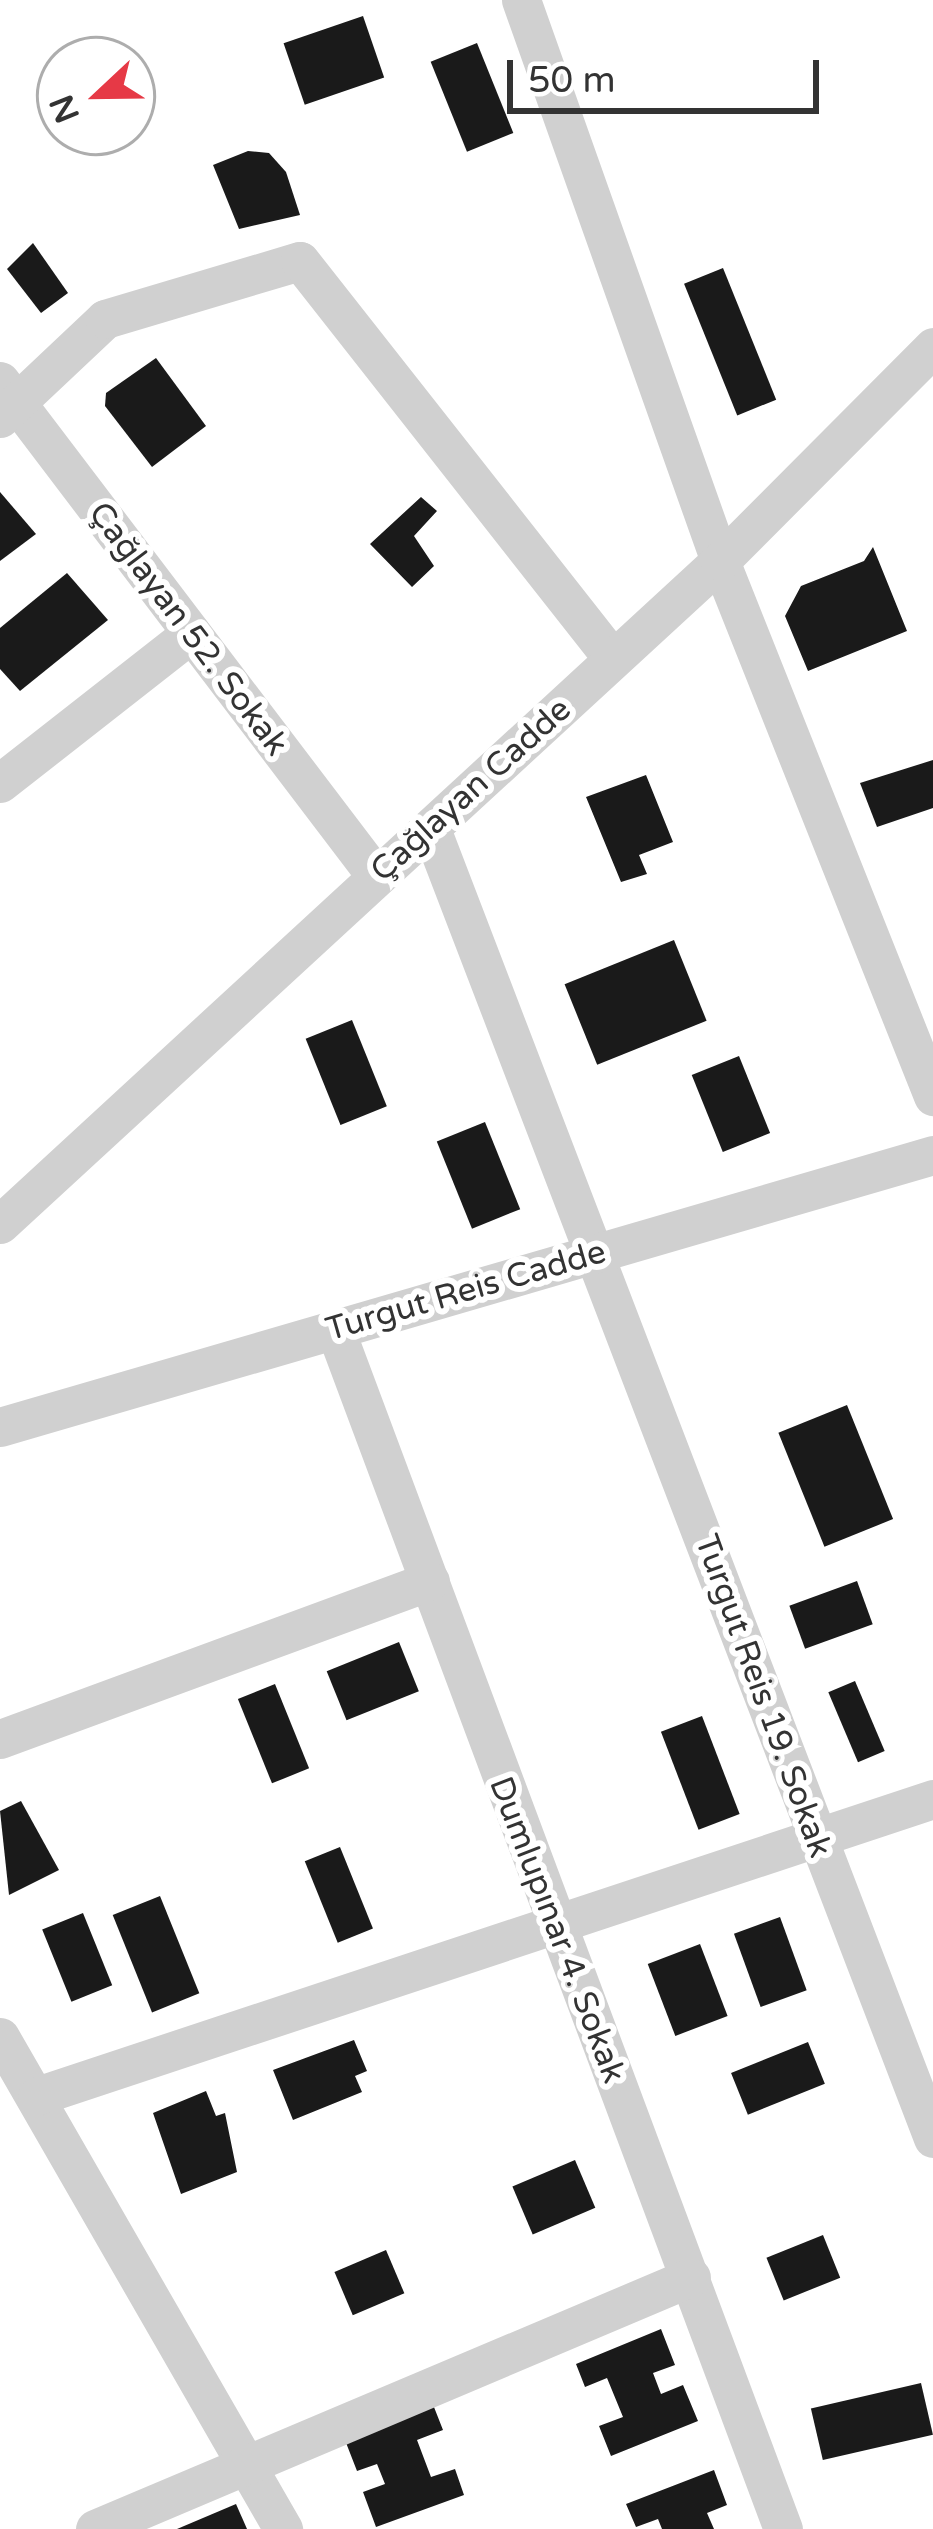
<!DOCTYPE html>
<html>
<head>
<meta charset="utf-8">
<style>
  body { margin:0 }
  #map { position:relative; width:933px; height:2529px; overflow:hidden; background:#fff; font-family:"Varela Round",sans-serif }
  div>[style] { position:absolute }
  .building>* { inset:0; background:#1a1a1a; transform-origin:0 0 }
  .minor>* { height:39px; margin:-19.5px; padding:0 19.5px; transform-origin:19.5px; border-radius:19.5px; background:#d0d0d0 }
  span { translate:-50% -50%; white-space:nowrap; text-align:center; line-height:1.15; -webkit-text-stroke:12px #fff; paint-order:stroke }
  .street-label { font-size:33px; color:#333 }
  .north { position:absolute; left:36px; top:36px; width:120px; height:120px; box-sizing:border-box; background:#fff; border:3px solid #adadad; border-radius:50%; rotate:248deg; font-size:33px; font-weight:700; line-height:48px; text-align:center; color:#333 }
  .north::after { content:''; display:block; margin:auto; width:42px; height:54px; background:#e63946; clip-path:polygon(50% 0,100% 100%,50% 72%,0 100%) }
  .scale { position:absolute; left:507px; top:60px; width:312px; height:54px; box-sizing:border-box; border:6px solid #333; border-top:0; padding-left:15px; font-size:36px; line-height:42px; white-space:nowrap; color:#333; -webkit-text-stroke:9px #fff; paint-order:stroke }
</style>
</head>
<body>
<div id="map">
  <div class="building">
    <div style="left:363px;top:16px;width:65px;height:84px;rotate:71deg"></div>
    <div style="left:477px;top:43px;width:97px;height:50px;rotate:68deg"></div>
    <div style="clip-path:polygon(248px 151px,269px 153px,286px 172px,300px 215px,239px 229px,213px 165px)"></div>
    <div style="clip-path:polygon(33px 243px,68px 293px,41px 313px,7px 269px)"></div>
    <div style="left:723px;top:268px;width:142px;height:42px;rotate:68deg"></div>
    <div style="clip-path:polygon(156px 358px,206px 426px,152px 467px,105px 406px,106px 393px)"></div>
    <div style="clip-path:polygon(0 492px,36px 534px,0 561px)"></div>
    <div style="clip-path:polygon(421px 497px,437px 511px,414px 536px,434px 566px,412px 587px,370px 544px)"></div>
    <div style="clip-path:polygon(873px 547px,907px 631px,808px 671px,785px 616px,801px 586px,864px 561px)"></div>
    <div style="clip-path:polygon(67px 573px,108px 620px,20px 691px,0 669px,0 628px)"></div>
    <div style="clip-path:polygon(933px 760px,933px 808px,877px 827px,860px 783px)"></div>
    <div style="clip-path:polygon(646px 775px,673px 842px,639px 855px,647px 874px,621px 882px,586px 797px)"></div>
    <div style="left:674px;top:940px;width:87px;height:118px;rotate:68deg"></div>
    <div style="left:352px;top:1020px;width:93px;height:50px;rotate:68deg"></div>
    <div style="left:739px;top:1056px;width:83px;height:51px;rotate:68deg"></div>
    <div style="left:485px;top:1122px;width:94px;height:52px;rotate:68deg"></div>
    <div style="left:847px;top:1405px;width:123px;height:74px;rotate:68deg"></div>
    <div style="left:857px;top:1581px;width:46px;height:72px;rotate:70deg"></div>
    <div style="left:399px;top:1642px;width:53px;height:78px;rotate:68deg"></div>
    <div style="left:855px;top:1681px;width:76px;height:29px;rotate:67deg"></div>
    <div style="left:275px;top:1684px;width:91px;height:40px;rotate:68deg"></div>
    <div style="left:702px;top:1716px;width:105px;height:44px;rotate:69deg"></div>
    <div style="clip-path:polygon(21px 1801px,59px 1870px,9px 1895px,0 1811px)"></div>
    <div style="left:340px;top:1847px;width:88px;height:38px;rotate:68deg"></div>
    <div style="left:160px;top:1896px;width:105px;height:51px;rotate:68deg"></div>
    <div style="left:83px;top:1913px;width:78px;height:44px;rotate:68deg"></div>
    <div style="left:780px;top:1917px;width:78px;height:49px;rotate:70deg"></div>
    <div style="left:700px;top:1944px;width:77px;height:56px;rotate:69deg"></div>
    <div style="clip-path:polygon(354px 2040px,367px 2071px,355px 2076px,362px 2092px,293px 2120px,273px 2070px)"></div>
    <div style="left:808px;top:2042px;width:45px;height:83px;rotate:68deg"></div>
    <div style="clip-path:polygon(206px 2091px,216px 2116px,225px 2113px,237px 2172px,181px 2194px,153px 2113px)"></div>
    <div style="left:575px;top:2160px;width:52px;height:68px;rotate:67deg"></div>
    <div style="left:823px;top:2235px;width:46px;height:61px;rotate:68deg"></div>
    <div style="left:386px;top:2250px;width:47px;height:56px;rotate:67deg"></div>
    <div style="clip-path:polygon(661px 2329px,675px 2365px,653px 2373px,661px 2394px,683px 2385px,698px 2421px,611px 2456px,599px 2426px,623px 2417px,607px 2378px,585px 2387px,576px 2364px)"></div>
    <div style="left:921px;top:2383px;width:53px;height:113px;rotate:77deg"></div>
    <div style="clip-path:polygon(432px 2402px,443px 2430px,417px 2440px,431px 2477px,455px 2469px,464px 2495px,376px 2527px,363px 2492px,385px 2484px,377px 2464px,357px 2471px,343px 2435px)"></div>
    <div style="clip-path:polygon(714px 2470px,727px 2505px,707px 2513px,714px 2529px,662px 2529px,658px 2519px,636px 2527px,626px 2504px)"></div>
    <div style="clip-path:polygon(236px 2504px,247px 2529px,177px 2529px)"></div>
  </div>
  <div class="minor">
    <div style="left:521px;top:0;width:595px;rotate:70.47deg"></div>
    <div style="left:720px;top:561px;width:576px;rotate:68.29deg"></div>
    <div style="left:0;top:381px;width:622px;rotate:52.78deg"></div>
    <div style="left:0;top:418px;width:144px;rotate:-43.3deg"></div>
    <div style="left:105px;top:319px;width:203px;rotate:-16.6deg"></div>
    <div style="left:300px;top:261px;width:506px;rotate:51.82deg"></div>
    <div style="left:0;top:783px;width:243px;rotate:-38.1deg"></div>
    <div style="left:431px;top:829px;width:1402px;rotate:69.02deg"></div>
    <div style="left:0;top:1224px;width:979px;rotate:-42.64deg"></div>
    <div style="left:720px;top:561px;width:302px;rotate:-45.1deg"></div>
    <div style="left:335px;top:1329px;width:1281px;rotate:69.53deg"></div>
    <div style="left:0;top:1427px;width:972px;rotate:-16.25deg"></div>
    <div style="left:0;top:1739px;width:458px;rotate:-20.2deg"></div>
    <div style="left:0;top:2037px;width:568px;rotate:60.09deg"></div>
    <div style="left:37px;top:2096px;width:944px;rotate:-18.34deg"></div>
    <div style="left:95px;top:2529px;width:647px;rotate:-22.92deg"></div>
  </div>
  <div class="street-label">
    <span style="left:188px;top:629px;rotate:53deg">Çağlayan 52. Sokak</span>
    <span style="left:471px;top:790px;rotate:-42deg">Çağlayan Cadde</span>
    <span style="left:466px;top:1291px;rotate:-16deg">Turgut Reis Cadde</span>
    <span style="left:763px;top:1696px;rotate:70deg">Turgut Reis 19. Sokak</span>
    <span style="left:557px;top:1930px;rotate:69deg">Dumlupınar 4. Sokak</span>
  </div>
  <div class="north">N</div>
  <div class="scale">50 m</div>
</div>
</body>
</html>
